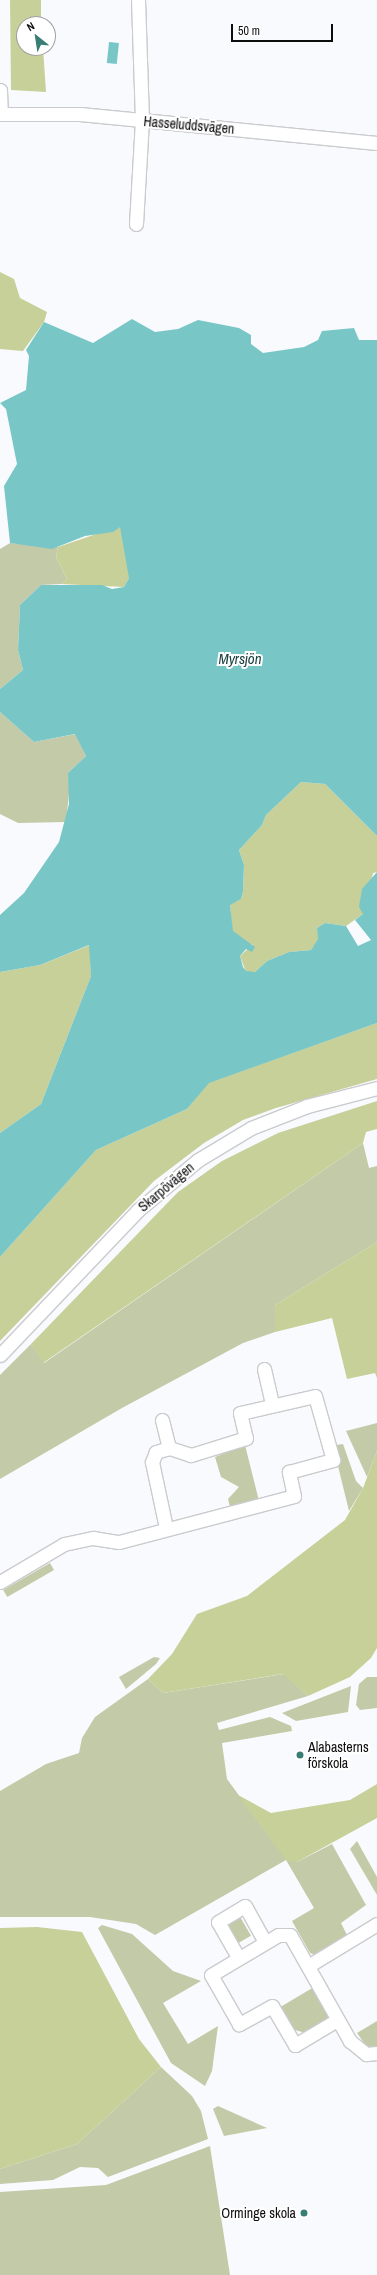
<!DOCTYPE html>
<html>
<head>
<meta charset="utf-8">
<style>
  body { margin:0 }
  #map { position:relative; width:377px; height:2275px; overflow:hidden; background:#f9fafd; font-family:"Archivo Narrow",sans-serif }
  div>[style] { position:absolute }
  .green>* { inset:0; background:#c3caa8; transform-origin:0 0 }
  .forest>* { inset:0; background:#c6d098 }
  .water>* { inset:0; background:#79c6c7; transform-origin:0 0 }
  .roads { filter:drop-shadow(1px 0 #cacbce) drop-shadow(-1px 0 #cacbce) drop-shadow(0 1px #cacbce) drop-shadow(0 -1px #cacbce) }
  .minor>* { height:13px; margin:-6.5px; padding:0 6.5px; transform-origin:6.5px; border-radius:6.5px; background:#fff }
  .dots>* { width:11px; height:11px; translate:-50% -50%; box-sizing:border-box; border:2px solid #fff; border-radius:50% }
  span { translate:-50% -50%; white-space:nowrap; text-align:center; line-height:1.15; -webkit-text-stroke:4px #fff; paint-order:stroke }
  .street-label { font-size:14px; color:#0d0d0e }
  .poi-label { font-size:14px; color:#0d0d0e }
  .left { translate:0 -50%; text-align:left }
  .right { translate:-100% -50%; text-align:right }
  .water-label { font-size:15px; color:#1b4041; font-style:italic }
  .north { position:absolute; left:16px; top:16px; width:40px; height:40px; box-sizing:border-box; background:#fff; border:1px solid #9e9e9f; border-radius:50%; rotate:330deg; font-size:11px; font-weight:700; line-height:16px; text-align:center; color:#0d0d0e }
  .north::after { content:''; display:block; margin:auto; width:14px; height:18px; background:#387e75; clip-path:polygon(50% 0,100% 100%,50% 72%,0 100%) }
  .scale { position:absolute; left:231px; top:24px; width:102px; height:18px; box-sizing:border-box; border:2px solid #0d0d0e; border-top:0; padding-left:5px; font-size:12px; line-height:14px; white-space:nowrap; color:#0d0d0e; -webkit-text-stroke:3px #fff; paint-order:stroke }
</style>
</head>
<body>
<div id="map">
  <div class="green">
    <div style="clip-path:polygon(10px 543px,58px 547px,56px 557px,67px 579px,61px 584px,41px 585px,20px 605px,18px 650px,23px 670px,0 689px,0 549px)"></div>
    <div style="clip-path:polygon(0 712px,34px 742px,76px 734px,86px 756px,68px 773px,70px 785px,66px 822px,18px 823px,0 814px)"></div>
    <div style="clip-path:polygon(363px 1143px,369px 1168px,377px 1166px,377px 1242px,275px 1305px,275px 1332px,243px 1343px,122px 1408px,0 1479px,0 1375px,31px 1344px,44px 1363px)"></div>
    <div style="clip-path:polygon(377px 1423px,377px 1451px,367px 1477px,346px 1431px)"></div>
    <div style="clip-path:polygon(343px 1444px,356px 1481px,363px 1488px,349px 1511px,338px 1466px,336px 1445px)"></div>
    <div style="clip-path:polygon(245px 1445px,259px 1501px,230px 1507px,228px 1499px,239px 1487px,221px 1477px,215px 1457px)"></div>
    <div style="left:50px;top:1563px;width:8px;height:54px;rotate:60deg"></div>
    <div style="clip-path:polygon(154px 1657px,160px 1658px,156px 1664px,126px 1689px,119px 1677px)"></div>
    <div style="clip-path:polygon(284px 1674px,308px 1696px,217px 1723px,219px 1730px,270px 1717px,291px 1726px,292px 1731px,222px 1743px,227px 1779px,262px 1827px,297px 1862px,332px 1844px,366px 1905px,341px 1923px,348px 1937px,315px 1955px,310px 1953px,292px 1921px,314px 1908px,286px 1860px,155px 1935px,136px 1924px,90px 1917px,0 1917px,0 1791px,46px 1764px,79px 1753px,82px 1738px,95px 1717px,148px 1679px,163px 1693px)"></div>
    <div style="clip-path:polygon(367px 1677px,377px 1677px,377px 1708px,360px 1710px,356px 1705px,359px 1684px)"></div>
    <div style="clip-path:polygon(351px 1686px,348px 1712px,296px 1721px,282px 1713px)"></div>
    <div style="clip-path:polygon(357px 1841px,377px 1877px,377px 1895px,350px 1849px)"></div>
    <div style="left:239px;top:1915px;width:24px;height:16px;rotate:60deg"></div>
    <div style="clip-path:polygon(102px 1925px,132px 1934px,173px 1971px,201px 1981px,163px 2003px,188px 2044px,218px 2026px,212px 2071px,205px 2086px,171px 2063px,98px 1928px)"></div>
    <div style="clip-path:polygon(314px 1987px,329px 2014px,327px 2021px,306px 2033px,291px 2029px,277px 2009px)"></div>
    <div style="clip-path:polygon(377px 2021px,377px 2047px,367px 2047px,357px 2033px)"></div>
    <div style="clip-path:polygon(161px 2067px,192px 2096px,201px 2111px,208px 2139px,108px 2177px,98px 2168px,80px 2167px,53px 2180px,0 2184px,0 2169px,77px 2144px)"></div>
    <div style="clip-path:polygon(218px 2106px,267px 2128px,224px 2136px,213px 2109px)"></div>
    <div style="clip-path:polygon(210px 2146px,230px 2275px,0 2275px,0 2192px,106px 2185px)"></div>
  </div>
  <div class="forest">
    <div style="clip-path:polygon(10px 0,41px 0,41px 24px,24px 24px,24px 48px,43px 48px,46px 92px,11px 90px)"></div>
    <div style="clip-path:polygon(0 272px,14px 279px,20px 298px,47px 312px,44px 322px,23px 351px,0 349px)"></div>
    <div style="clip-path:polygon(120px 526px,129px 561px,129px 578px,124px 587px,61px 584px,67px 579px,56px 557px,58px 547px)"></div>
    <div style="clip-path:polygon(301px 782px,325px 784px,377px 836px,377px 872px,373px 873px,363px 914px,346px 926px,325px 923px,317px 928px,319px 939px,311px 950px,289px 952px,267px 961px,255px 972px,246px 972px,240px 956px,253px 944px,250px 945px,232px 931px,230px 904px,241px 899px,243px 892px,244px 865px,239px 850px,262px 825px,266px 815px)"></div>
    <div style="clip-path:polygon(90px 945px,91px 976px,41px 1104px,0 1133px,0 972px,40px 965px)"></div>
    <div style="clip-path:polygon(377px 1023px,377px 1079px,276px 1108px,243px 1120px,204px 1143px,154px 1181px,0 1341px,0 1257px,96px 1150px,187px 1109px,208px 1083px)"></div>
    <div style="clip-path:polygon(377px 1101px,377px 1129px,366px 1132px,363px 1143px,43px 1363px,31px 1344px,178px 1192px,222px 1161px,278px 1133px)"></div>
    <div style="clip-path:polygon(377px 1242px,377px 1378px,375px 1373px,347px 1379px,332px 1318px,275px 1332px,275px 1305px)"></div>
    <div style="clip-path:polygon(377px 1451px,377px 1648px,371px 1658px,350px 1677px,308px 1696px,283px 1674px,163px 1693px,148px 1679px,172px 1654px,197px 1614px,247px 1596px,345px 1520px,363px 1488px)"></div>
    <div style="clip-path:polygon(377px 1784px,377px 1818px,297px 1862px,286px 1860px,238px 1795px,271px 1813px,350px 1800px)"></div>
    <div style="clip-path:polygon(37px 1927px,82px 1932px,139px 2039px,161px 2067px,77px 2144px,0 2169px,0 1928px)"></div>
  </div>
  <div class="water">
    <div style="left:109px;top:42px;width:10px;height:21px;rotate:6deg"></div>
    <div style="clip-path:polygon(132px 319px,155px 332px,178px 329px,198px 320px,239px 328px,251px 335px,251px 344px,263px 353px,304px 347px,318px 340px,322px 331px,354px 328px,359px 340px,377px 340px,377px 836px,325px 784px,301px 782px,266px 815px,262px 825px,239px 850px,244px 865px,243px 892px,241px 899px,230px 905px,233px 931px,255px 947px,252px 952px,246px 949px,240px 956px,243px 967px,246px 971px,255px 972px,267px 961px,289px 952px,311px 950px,318px 939px,317px 928px,325px 923px,346px 926px,358px 946px,371px 940px,355px 920px,363px 914px,359px 907px,362px 889px,377px 872px,377px 1023px,209px 1083px,187px 1109px,96px 1150px,0 1257px,0 1133px,41px 1104px,91px 976px,89px 945px,40px 965px,0 972px,0 915px,24px 893px,59px 842px,69px 804px,68px 773px,86px 756px,75px 734px,34px 742px,0 712px,0 689px,23px 670px,18px 650px,20px 605px,41px 585px,102px 585px,112px 589px,124px 587px,129px 578px,120px 527px,113px 532px,85px 536px,52px 549px,10px 543px,4px 486px,17px 464px,6px 409px,0 403px,26px 390px,29px 356px,26px 350px,44px 322px,93px 343px)"></div>
  </div>
  <div class="roads">
    <div class="minor">
      <div style="left:0;top:90px;width:24px;rotate:88deg"></div>
      <div style="left:0;top:114px;width:80px"></div>
      <div style="left:80px;top:114px;width:298px;rotate:5.6deg"></div>
      <div style="left:136px;top:224px;width:104px;rotate:-86.7deg"></div>
      <div style="left:142px;top:120px;width:120px;rotate:-91.9deg"></div>
      <div style="left:0;top:1355px;width:200px;rotate:-46.4deg"></div>
      <div style="left:138px;top:1210px;width:78px;rotate:-39.8deg"></div>
      <div style="left:198px;top:1160px;width:62px;rotate:-31.1deg"></div>
      <div style="left:251px;top:1128px;width:60px;rotate:-21.4deg"></div>
      <div style="left:307px;top:1106px;width:72px;rotate:-14.4deg"></div>
      <div style="left:264px;top:1369px;width:36px;rotate:77deg"></div>
      <div style="left:162px;top:1420px;width:29px;rotate:76deg"></div>
      <div style="left:0;top:1582px;width:74px;rotate:-30.7deg"></div>
      <div style="left:64px;top:1544px;width:30px;rotate:-12deg"></div>
      <div style="left:93px;top:1538px;width:26px;rotate:9deg"></div>
      <div style="left:119px;top:1542px;width:181px;rotate:-14.7deg"></div>
      <div style="left:294px;top:1496px;width:25px;rotate:-102deg"></div>
      <div style="left:289px;top:1472px;width:46px;rotate:-15.3deg"></div>
      <div style="left:333px;top:1460px;width:66px;rotate:-105.7deg"></div>
      <div style="left:315px;top:1396px;width:77px;rotate:167.2deg"></div>
      <div style="left:240px;top:1413px;width:26px;rotate:77deg"></div>
      <div style="left:246px;top:1438px;width:58px;rotate:162.8deg"></div>
      <div style="left:191px;top:1455px;width:23px;rotate:-162deg"></div>
      <div style="left:169px;top:1448px;width:14px;rotate:163deg"></div>
      <div style="left:156px;top:1452px;width:11px;rotate:112deg"></div>
      <div style="left:152px;top:1462px;width:67px;rotate:78deg"></div>
      <div style="left:238px;top:1957px;width:40px;rotate:-119.7deg"></div>
      <div style="left:218px;top:1922px;width:31px;rotate:-31deg"></div>
      <div style="left:245px;top:1906px;width:41px;rotate:60.9deg"></div>
      <div style="left:308px;top:1966px;width:81px;rotate:-31.3deg"></div>
      <div style="left:337px;top:2020px;width:49px;rotate:149.2deg"></div>
      <div style="left:295px;top:2045px;width:45px;rotate:-120.5deg"></div>
      <div style="left:272px;top:2006px;width:38px;rotate:151deg"></div>
      <div style="left:239px;top:2024px;width:56px;rotate:-119.7deg"></div>
      <div style="left:211px;top:1975px;width:78px;rotate:-30.8deg"></div>
      <div style="left:278px;top:1935px;width:12px"></div>
      <div style="left:290px;top:1935px;width:122px;rotate:60.5deg"></div>
      <div style="left:350px;top:2041px;width:21px;rotate:39deg"></div>
      <div style="left:366px;top:2054px;width:11px;rotate:-5deg"></div>
    </div>
  </div>
  <div class="dots">
    <div style="left:300px;top:1755px;background:#387e75"></div>
    <div style="left:304px;top:2213px;background:#387e75"></div>
  </div>
  <div class="street-label">
    <span style="left:189px;top:125px;rotate:5deg">Hasseluddsvägen</span>
    <span style="left:166px;top:1187px;rotate:-40deg">Skarpövägen</span>
  </div>
  <div class="poi-label">
    <span class="left" style="left:308px;top:1755px">Alabasterns<br>förskola</span>
    <span class="right" style="left:296px;top:2213px">Orminge skola</span>
  </div>
  <div class="water-label">
    <span style="left:240px;top:659px">Myrsjön</span>
  </div>
  <div class="north">N</div>
  <div class="scale">50 m</div>
</div>
</body>
</html>
